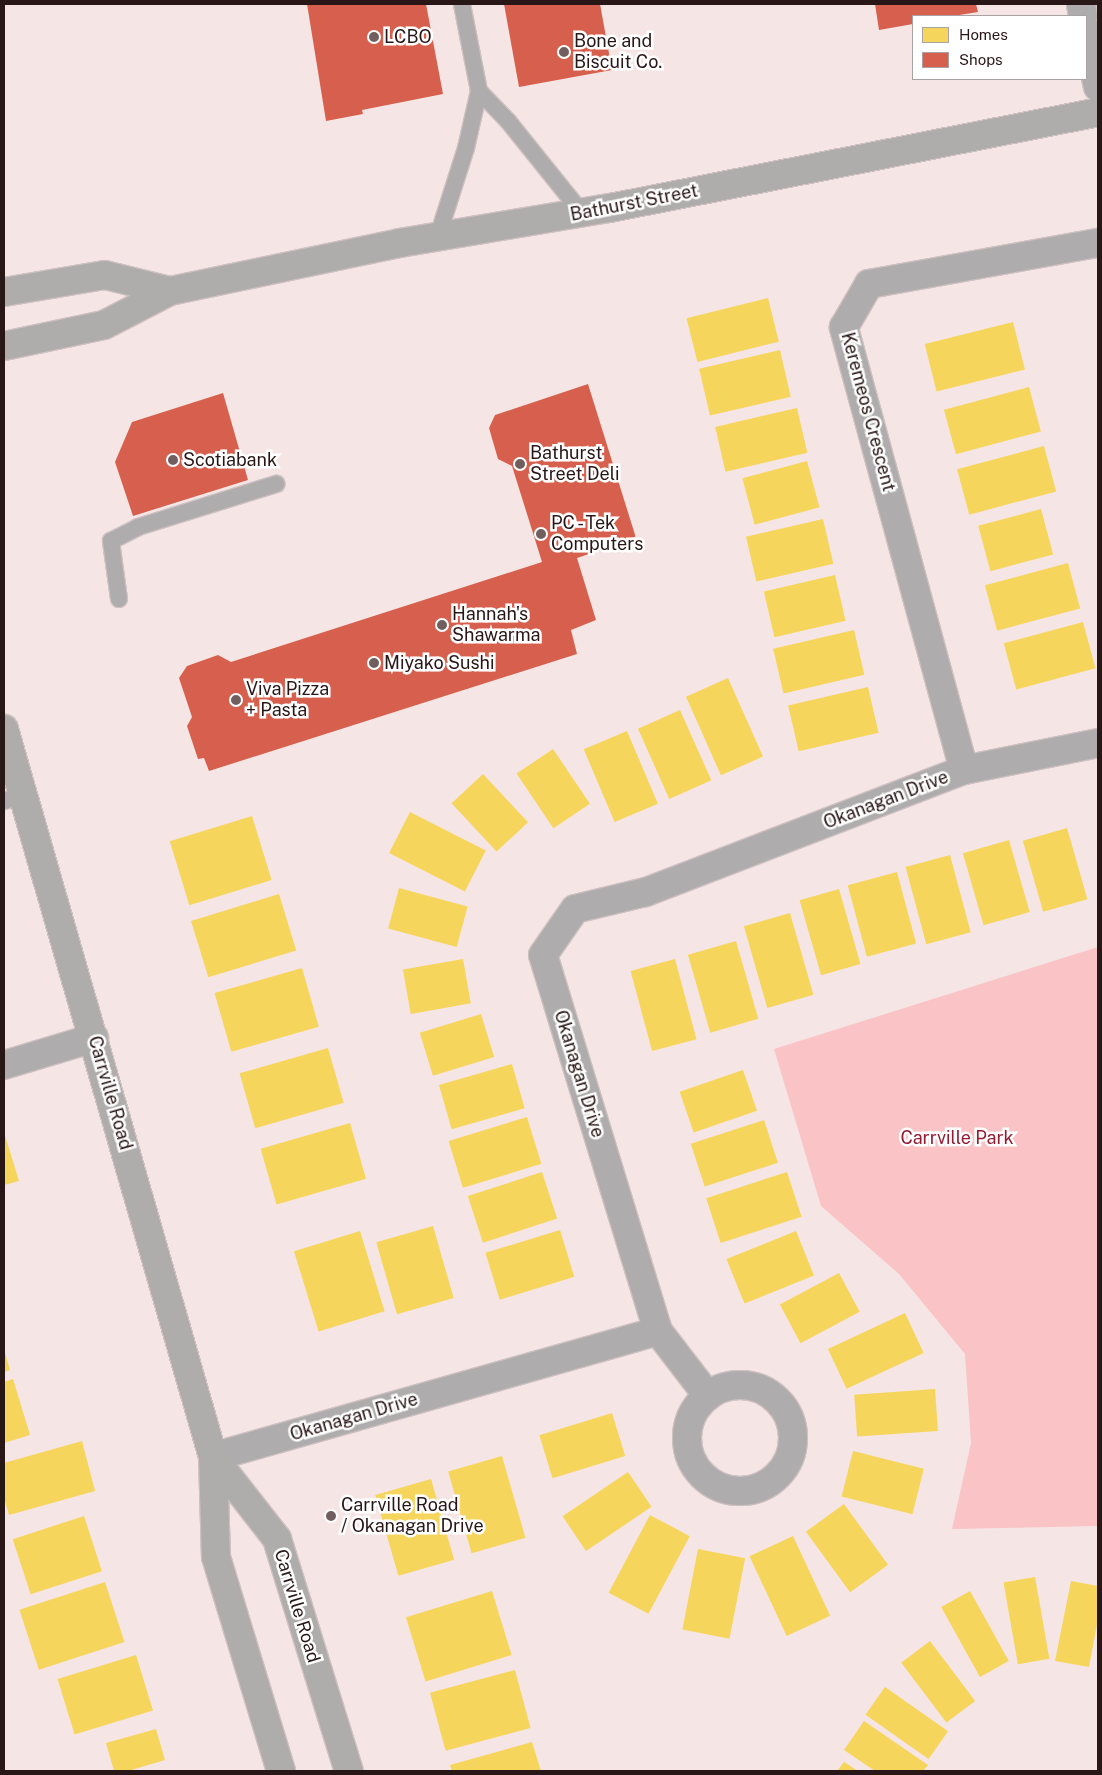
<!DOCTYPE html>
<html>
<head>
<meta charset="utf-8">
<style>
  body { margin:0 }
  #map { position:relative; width:1102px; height:1775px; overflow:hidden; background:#f6e5e5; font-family:"Public Sans",sans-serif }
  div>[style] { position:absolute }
  .green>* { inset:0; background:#fac4c6 }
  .homes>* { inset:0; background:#f6d55c; transform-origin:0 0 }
  .shops>* { inset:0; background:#d6604d }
  .roads { filter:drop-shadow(1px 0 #cfc1c2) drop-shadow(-1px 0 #cfc1c2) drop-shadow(0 1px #cfc1c2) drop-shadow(0 -1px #cfc1c2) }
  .service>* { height:16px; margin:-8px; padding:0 8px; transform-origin:8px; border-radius:8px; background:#aeacac }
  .minor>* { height:28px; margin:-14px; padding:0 14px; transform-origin:14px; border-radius:14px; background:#aeacac }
  .minor>.ring { margin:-14px; padding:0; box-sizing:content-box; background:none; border:28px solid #aeacac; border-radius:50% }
  .secondary>* { height:28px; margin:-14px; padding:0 14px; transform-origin:14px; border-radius:14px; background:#afacac }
  .dots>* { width:14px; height:14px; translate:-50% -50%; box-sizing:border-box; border:2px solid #fff; border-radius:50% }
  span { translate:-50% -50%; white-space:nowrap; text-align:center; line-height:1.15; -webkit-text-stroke:5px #fff; paint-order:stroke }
  .poi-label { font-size:18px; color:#291617 }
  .left { translate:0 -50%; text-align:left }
  .street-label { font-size:18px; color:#291617 }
  .park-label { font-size:18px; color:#931c32 }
  .frame { position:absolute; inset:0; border:5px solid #291617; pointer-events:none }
  .legend { position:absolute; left:912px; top:15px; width:175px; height:65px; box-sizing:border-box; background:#fff; border:1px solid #a9a2a2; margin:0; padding:6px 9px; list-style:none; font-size:15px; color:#291617 }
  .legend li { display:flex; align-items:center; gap:10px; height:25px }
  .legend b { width:25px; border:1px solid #a9a2a2 }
</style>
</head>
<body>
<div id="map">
  <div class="green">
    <div style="clip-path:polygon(1098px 947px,1098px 1526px,952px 1529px,971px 1443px,965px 1354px,899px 1274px,821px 1206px,774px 1049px)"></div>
  </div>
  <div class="homes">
    <div style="left:768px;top:298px;width:45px;height:84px;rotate:76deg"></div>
    <div style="left:1013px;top:322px;width:49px;height:91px;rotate:76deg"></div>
    <div style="left:780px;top:350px;width:48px;height:83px;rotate:77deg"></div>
    <div style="left:1029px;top:387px;width:46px;height:88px;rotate:75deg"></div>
    <div style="left:797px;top:408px;width:46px;height:84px;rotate:77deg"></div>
    <div style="left:1044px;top:446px;width:47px;height:90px;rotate:75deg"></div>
    <div style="left:807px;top:461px;width:48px;height:67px;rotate:75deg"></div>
    <div style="left:1041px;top:509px;width:47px;height:65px;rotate:75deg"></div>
    <div style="left:823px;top:519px;width:46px;height:79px;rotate:77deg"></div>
    <div style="left:1068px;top:563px;width:47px;height:86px;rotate:75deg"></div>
    <div style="left:835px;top:575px;width:47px;height:73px;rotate:77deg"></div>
    <div style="left:1083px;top:622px;width:48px;height:82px;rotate:75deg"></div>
    <div style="left:854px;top:630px;width:46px;height:83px;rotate:77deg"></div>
    <div style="left:728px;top:678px;width:86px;height:46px;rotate:66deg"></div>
    <div style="left:868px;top:687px;width:47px;height:82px;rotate:77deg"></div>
    <div style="left:680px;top:710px;width:77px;height:46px;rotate:66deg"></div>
    <div style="left:627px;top:731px;width:79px;height:47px;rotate:67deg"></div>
    <div style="left:553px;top:749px;width:66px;height:44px;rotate:56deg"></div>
    <div style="left:483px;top:774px;width:66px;height:43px;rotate:47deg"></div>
    <div style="left:410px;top:812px;width:85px;height:46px;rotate:27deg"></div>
    <div style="left:252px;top:816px;width:67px;height:86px;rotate:73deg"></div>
    <div style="left:1067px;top:828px;width:74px;height:46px;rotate:74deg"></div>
    <div style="left:1009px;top:840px;width:75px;height:48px;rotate:74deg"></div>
    <div style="left:950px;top:855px;width:80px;height:46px;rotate:75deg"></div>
    <div style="left:897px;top:872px;width:74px;height:51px;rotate:75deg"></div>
    <div style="left:399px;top:888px;width:71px;height:42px;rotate:15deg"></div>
    <div style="left:839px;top:889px;width:78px;height:41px;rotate:74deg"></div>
    <div style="left:279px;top:894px;width:59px;height:92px;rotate:73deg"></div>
    <div style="left:790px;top:913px;width:85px;height:48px;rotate:74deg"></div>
    <div style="left:736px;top:941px;width:81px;height:50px;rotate:74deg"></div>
    <div style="left:463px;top:959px;width:45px;height:61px;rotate:80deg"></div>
    <div style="left:675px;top:959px;width:83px;height:46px;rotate:75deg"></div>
    <div style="left:302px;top:968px;width:61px;height:91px;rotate:74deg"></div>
    <div style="left:481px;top:1014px;width:45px;height:64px;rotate:73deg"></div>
    <div style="left:328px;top:1048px;width:57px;height:92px;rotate:74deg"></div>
    <div style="left:512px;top:1064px;width:46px;height:76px;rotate:74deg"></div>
    <div style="left:743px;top:1070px;width:43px;height:67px;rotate:71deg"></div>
    <div style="left:527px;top:1117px;width:49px;height:82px;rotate:73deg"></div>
    <div style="left:764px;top:1120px;width:45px;height:77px;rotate:72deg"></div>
    <div style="left:350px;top:1123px;width:58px;height:93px;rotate:74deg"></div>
    <div style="clip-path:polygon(4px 1132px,19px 1181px,4px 1185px)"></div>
    <div style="left:542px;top:1172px;width:49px;height:78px;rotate:72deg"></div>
    <div style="left:787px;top:1172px;width:47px;height:85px;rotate:72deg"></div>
    <div style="left:433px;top:1226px;width:75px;height:59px;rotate:74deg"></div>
    <div style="left:560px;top:1230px;width:49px;height:78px;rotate:73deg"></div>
    <div style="left:360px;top:1231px;width:84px;height:69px;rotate:73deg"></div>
    <div style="left:796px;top:1231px;width:48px;height:75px;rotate:68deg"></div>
    <div style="left:839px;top:1273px;width:44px;height:67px;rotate:62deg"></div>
    <div style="left:905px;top:1313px;width:44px;height:85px;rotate:65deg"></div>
    <div style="clip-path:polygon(4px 1349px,10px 1370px,4px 1372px)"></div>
    <div style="clip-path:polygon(13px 1379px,30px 1435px,4px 1443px,4px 1382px)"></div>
    <div style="left:935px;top:1389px;width:42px;height:81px;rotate:86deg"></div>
    <div style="left:612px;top:1413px;width:45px;height:76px;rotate:73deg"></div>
    <div style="clip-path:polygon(82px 1441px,95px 1491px,9px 1515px,4px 1498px,4px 1463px)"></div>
    <div style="left:853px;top:1451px;width:73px;height:47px;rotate:14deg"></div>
    <div style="left:502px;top:1456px;width:85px;height:56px;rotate:74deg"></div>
    <div style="left:628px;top:1472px;width:42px;height:79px;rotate:56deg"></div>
    <div style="left:431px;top:1479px;width:84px;height:58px;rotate:74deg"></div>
    <div style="left:844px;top:1504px;width:75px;height:47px;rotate:54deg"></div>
    <div style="left:650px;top:1515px;width:45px;height:88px;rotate:28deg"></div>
    <div style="left:84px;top:1516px;width:58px;height:75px;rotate:72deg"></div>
    <div style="left:793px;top:1536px;width:88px;height:48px;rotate:65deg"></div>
    <div style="left:698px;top:1549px;width:48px;height:82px;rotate:11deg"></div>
    <div style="left:1035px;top:1577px;width:83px;height:32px;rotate:80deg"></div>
    <div style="clip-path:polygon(1071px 1581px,1098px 1586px,1098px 1619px,1089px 1667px,1055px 1661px)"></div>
    <div style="left:105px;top:1582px;width:63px;height:90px;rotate:72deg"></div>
    <div style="left:492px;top:1591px;width:67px;height:90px;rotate:73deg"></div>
    <div style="left:970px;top:1591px;width:80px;height:33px;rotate:61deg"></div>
    <div style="left:930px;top:1641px;width:75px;height:36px;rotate:53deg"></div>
    <div style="left:136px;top:1655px;width:58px;height:82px;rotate:73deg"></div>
    <div style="left:515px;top:1670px;width:60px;height:88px;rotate:75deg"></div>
    <div style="left:885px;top:1687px;width:77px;height:34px;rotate:35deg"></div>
    <div style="clip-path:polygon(864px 1721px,928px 1765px,923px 1771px,875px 1771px,844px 1750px)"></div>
    <div style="clip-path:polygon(156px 1729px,165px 1760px,128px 1771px,114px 1771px,106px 1743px)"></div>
    <div style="clip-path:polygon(532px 1742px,541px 1771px,452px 1771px,450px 1765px)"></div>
    <div style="clip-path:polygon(844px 1762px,858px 1771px,837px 1771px)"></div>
  </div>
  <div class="shops">
    <div style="clip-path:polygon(307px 4px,426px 4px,443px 94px,362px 110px,363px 114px,326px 121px)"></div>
    <div style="clip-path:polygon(504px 4px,600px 4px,612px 70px,519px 87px)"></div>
    <div style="clip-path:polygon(875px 4px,976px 4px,978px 12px,953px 16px,913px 16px,913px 24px,879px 30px)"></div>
    <div style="clip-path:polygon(588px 384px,636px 538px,577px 558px,596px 620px,571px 630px,577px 654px,209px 771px,204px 758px,198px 759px,187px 726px,192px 717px,179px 678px,187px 666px,218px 655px,231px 662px,542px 562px,512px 466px,498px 459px,489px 428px,495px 415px)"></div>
    <div style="clip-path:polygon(223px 393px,248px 480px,133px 516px,115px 462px,132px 422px)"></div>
  </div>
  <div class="roads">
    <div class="service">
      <div style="left:479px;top:91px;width:42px;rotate:46deg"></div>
      <div style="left:508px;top:121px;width:118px;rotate:51.2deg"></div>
      <div style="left:437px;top:239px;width:96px;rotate:-72.3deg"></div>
      <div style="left:466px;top:148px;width:58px;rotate:-77.2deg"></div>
      <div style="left:479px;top:91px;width:89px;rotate:-101.1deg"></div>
      <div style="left:119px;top:599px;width:59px;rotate:-97.9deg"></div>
      <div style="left:111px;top:541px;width:30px;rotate:-27deg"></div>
      <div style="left:138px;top:527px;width:145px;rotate:-17.3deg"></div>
      <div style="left:4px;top:801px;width:21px;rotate:-17deg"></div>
    </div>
    <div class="minor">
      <div style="left:1081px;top:4px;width:12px;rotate:81deg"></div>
      <div style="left:1086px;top:30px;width:58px;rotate:78.1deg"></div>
      <div style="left:964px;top:770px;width:459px;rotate:-105.2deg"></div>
      <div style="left:844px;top:327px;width:50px;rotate:-59.8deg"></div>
      <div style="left:869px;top:284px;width:233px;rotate:-10.2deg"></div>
      <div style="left:4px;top:1065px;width:94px;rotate:-16.7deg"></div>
      <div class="ring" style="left:687px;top:1385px;width:78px;height:78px"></div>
      <div style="left:708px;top:1396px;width:82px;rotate:-127.6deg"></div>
      <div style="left:658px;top:1331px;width:393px;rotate:-107deg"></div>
      <div style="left:543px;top:955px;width:56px;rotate:-55.2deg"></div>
      <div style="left:575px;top:909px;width:73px;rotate:-13.5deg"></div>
      <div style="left:646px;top:892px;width:341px;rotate:-21deg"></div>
      <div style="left:964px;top:770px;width:137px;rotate:-11.4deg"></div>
      <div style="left:213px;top:1457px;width:462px;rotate:-15.8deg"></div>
    </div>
    <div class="secondary">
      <div style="left:4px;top:292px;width:102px;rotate:-9.6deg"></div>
      <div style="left:105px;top:275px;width:67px;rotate:13.8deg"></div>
      <div style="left:4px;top:346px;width:102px;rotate:-11.9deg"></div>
      <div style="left:104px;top:325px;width:74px;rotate:-27.3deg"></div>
      <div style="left:170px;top:291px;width:235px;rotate:-11.8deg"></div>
      <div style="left:400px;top:243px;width:213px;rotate:-9.5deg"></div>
      <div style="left:610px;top:208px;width:497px;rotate:-11.1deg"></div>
      <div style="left:4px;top:729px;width:757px;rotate:73.98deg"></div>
      <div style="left:213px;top:1457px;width:100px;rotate:88.3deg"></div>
      <div style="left:216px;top:1557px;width:224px;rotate:73.1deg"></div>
      <div style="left:213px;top:1457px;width:104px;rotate:52deg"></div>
      <div style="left:277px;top:1539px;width:243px;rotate:72.8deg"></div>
    </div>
  </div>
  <div class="dots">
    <div style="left:374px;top:37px;background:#715e5f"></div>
    <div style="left:564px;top:52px;background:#715e5f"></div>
    <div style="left:173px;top:460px;background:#715e5f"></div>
    <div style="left:520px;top:464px;background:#715e5f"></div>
    <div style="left:541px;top:534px;background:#715e5f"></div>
    <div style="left:442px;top:625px;background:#715e5f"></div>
    <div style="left:374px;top:663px;background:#715e5f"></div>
    <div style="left:236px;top:700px;background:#715e5f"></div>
    <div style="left:331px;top:1516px;background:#715e5f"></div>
  </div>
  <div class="poi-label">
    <span class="left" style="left:384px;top:37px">LCBO</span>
    <span class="left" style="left:574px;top:52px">Bone and<br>Biscuit Co.</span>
    <span class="left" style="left:530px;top:464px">Bathurst<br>Street Deli</span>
    <span class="left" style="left:183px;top:460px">Scotiabank</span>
    <span class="left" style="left:551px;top:534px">PC - Tek<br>Computers</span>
    <span class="left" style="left:452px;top:625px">Hannah's<br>Shawarma</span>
    <span class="left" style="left:384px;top:663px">Miyako Sushi</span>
    <span class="left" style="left:246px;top:700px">Viva Pizza<br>+ Pasta</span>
    <span class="left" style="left:341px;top:1516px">Carrville Road<br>/ Okanagan Drive</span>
  </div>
  <div class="street-label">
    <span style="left:634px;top:203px;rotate:-11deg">Bathurst Street</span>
    <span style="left:868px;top:412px;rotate:75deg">Keremeos Crescent</span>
    <span style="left:886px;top:800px;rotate:-21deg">Okanagan Drive</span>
    <span style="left:579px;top:1074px;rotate:73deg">Okanagan Drive</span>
    <span style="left:110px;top:1093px;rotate:74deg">Carrville Road</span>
    <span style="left:354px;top:1417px;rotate:-16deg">Okanagan Drive</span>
    <span style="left:297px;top:1606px;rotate:73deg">Carrville Road</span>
  </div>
  <div class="park-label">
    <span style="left:957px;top:1138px">Carrville Park</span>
  </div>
  <div class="frame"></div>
  <ul class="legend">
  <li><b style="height:14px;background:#f6d55c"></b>Homes</li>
  <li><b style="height:14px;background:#d6604d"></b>Shops</li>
  </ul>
</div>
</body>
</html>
